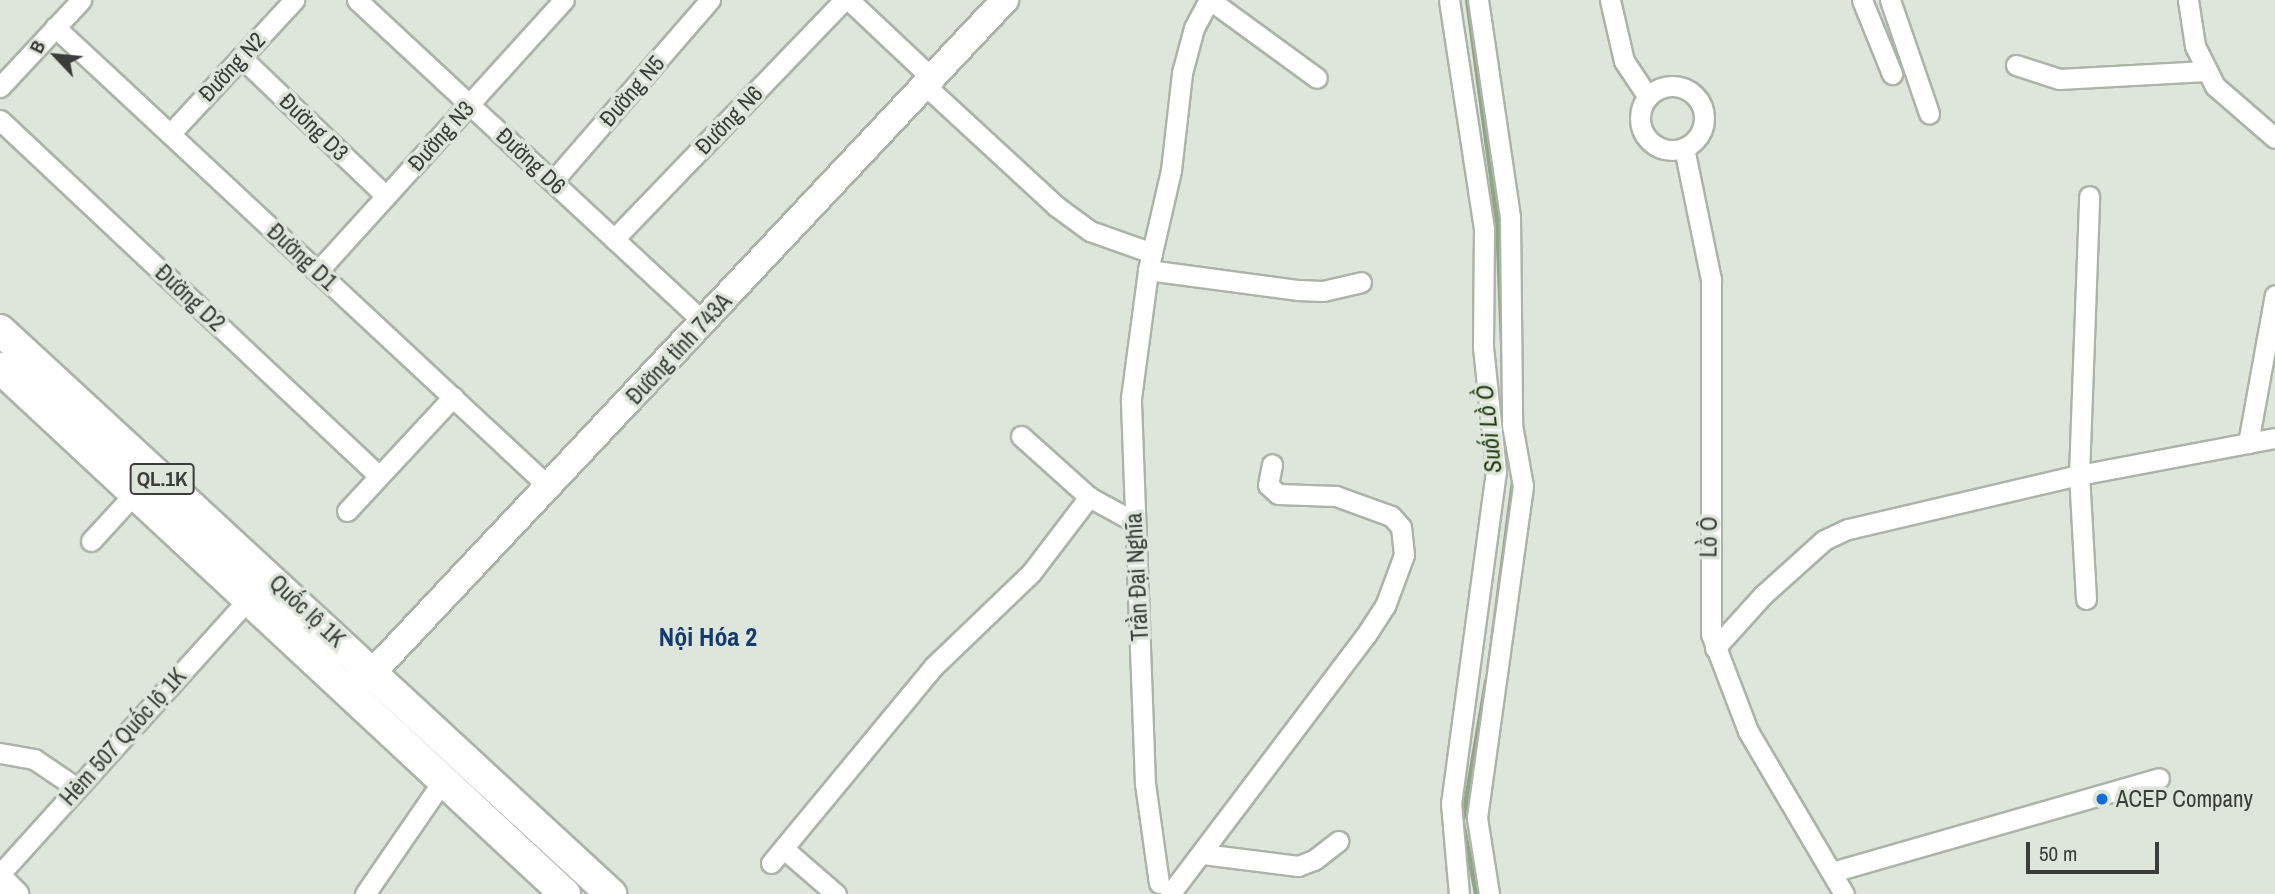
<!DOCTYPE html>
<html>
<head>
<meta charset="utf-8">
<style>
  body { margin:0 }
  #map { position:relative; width:2275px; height:894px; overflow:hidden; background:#dee5db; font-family:"Archivo Narrow",sans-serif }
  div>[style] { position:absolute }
  .stream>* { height:5px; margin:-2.5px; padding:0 2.5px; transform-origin:2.5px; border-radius:2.5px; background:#90a586 }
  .roads { filter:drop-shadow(2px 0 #acb3a9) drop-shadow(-2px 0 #acb3a9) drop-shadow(0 2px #acb3a9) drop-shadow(0 -2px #acb3a9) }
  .minor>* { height:19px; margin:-9.5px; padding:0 9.5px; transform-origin:9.5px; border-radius:9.5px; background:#fff }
  .minor>.ring { margin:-9.5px; padding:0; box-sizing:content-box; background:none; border:19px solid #fff; border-radius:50% }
  .tertiary>* { height:24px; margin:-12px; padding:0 12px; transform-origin:12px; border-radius:12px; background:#fff }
  .secondary>* { height:26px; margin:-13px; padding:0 13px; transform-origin:13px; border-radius:13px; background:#fff }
  .primary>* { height:30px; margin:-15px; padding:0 15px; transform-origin:15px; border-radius:15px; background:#fff }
  .dots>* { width:19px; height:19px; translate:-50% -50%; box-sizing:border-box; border:4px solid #dee5db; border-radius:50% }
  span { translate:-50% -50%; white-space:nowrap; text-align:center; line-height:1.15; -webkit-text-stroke:7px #dee5db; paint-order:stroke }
  .shield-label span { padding:2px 5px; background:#dee5db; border:2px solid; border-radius:5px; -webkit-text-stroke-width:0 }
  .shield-label { font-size:21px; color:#3a3d39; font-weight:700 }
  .street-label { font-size:23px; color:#3a3d39 }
  .poi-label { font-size:23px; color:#3a3d39 }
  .left { translate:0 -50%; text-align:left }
  .water-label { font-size:24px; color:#1f3b0c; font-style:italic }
  .quarter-label { font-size:26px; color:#133b6f; font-weight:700 }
  .north { position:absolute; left:21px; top:21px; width:70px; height:70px; -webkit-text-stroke:5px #dee5db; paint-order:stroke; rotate:296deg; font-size:19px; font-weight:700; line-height:28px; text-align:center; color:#3a3d39 }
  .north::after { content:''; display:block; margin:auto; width:24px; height:32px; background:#3a3d39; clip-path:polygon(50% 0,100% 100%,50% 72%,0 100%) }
  .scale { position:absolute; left:2026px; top:842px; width:133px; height:32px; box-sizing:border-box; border:4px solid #3a3d39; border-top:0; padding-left:9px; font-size:21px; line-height:24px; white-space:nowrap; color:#3a3d39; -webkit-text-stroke:5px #dee5db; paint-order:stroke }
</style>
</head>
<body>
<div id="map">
  <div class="stream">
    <div style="left:1467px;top:0;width:224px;rotate:82.3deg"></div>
    <div style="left:1497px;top:222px;width:224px;rotate:87.7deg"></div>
    <div style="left:1488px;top:670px;width:193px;rotate:-82.5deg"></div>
    <div style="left:1476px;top:894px;width:74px;rotate:-100.9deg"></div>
    <div style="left:1462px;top:821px;width:143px;rotate:-80.3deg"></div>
  </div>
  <div class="roads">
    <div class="minor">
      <div style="left:357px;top:0;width:474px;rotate:42.9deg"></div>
      <div style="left:849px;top:0;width:117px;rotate:43.3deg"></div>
      <div style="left:1210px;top:0;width:132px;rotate:36.1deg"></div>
      <div style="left:1449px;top:0;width:232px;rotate:81.3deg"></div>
      <div style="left:1484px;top:229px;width:118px;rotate:90.5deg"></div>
      <div style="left:1483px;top:347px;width:125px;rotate:84deg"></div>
      <div style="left:1496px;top:471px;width:335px;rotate:97.7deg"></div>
      <div style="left:1451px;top:803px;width:91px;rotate:85deg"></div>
      <div style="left:1478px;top:0;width:219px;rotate:81.6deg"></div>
      <div style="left:1510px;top:217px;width:208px;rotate:89.4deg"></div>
      <div style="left:1512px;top:425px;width:62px;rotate:79.8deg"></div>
      <div style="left:1523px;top:486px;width:335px;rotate:97.9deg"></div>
      <div style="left:1477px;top:818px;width:77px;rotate:81deg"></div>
      <div style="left:1610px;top:0;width:63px;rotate:77.1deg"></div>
      <div style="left:1624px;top:61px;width:43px;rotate:56.3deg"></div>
      <div style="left:1862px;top:0;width:80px;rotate:67.9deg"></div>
      <div style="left:1890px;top:0;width:120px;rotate:71deg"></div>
      <div style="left:2188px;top:0;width:47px;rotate:81.3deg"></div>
      <div style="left:2195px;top:46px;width:45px;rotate:63.4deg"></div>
      <div style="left:2215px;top:86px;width:79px;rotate:40.9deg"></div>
      <div style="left:55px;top:27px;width:675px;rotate:42.96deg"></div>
      <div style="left:241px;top:57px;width:201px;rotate:43.8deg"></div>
      <div style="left:2016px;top:65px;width:45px;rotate:18deg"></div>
      <div style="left:2059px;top:79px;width:147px;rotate:-3.1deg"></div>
      <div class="ring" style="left:1640px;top:86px;width:45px;height:45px"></div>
      <div style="left:0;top:87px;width:119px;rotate:-47deg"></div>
      <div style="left:927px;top:87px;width:176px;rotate:42.7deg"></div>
      <div style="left:1056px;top:206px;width:42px;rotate:36.3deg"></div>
      <div style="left:1090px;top:231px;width:66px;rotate:19.5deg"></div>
      <div style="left:0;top:120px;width:520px;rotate:43.21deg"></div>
      <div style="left:170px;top:134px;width:183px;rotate:-47.2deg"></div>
      <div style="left:1684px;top:148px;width:134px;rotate:78.4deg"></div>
      <div style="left:1711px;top:279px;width:355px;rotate:90deg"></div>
      <div style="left:1711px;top:634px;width:104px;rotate:69.1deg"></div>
      <div style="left:1748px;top:731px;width:189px;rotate:59.5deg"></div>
      <div style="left:553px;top:181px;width:240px;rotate:-49.1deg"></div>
      <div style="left:614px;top:239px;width:332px;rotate:-46.1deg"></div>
      <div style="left:1148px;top:270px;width:150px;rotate:7.6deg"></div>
      <div style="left:1297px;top:290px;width:26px;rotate:2deg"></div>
      <div style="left:1323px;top:291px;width:39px;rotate:-13deg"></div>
      <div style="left:318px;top:271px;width:366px;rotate:-47.8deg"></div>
      <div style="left:1021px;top:436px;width:91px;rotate:41.9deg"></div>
      <div style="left:2248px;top:443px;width:150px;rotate:-79.7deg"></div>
      <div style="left:347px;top:511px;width:156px;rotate:-47.1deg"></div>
      <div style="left:91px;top:541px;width:65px;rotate:-47.5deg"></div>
      <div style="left:2086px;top:599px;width:124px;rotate:-93.2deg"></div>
      <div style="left:2079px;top:475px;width:279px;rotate:-87.9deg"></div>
      <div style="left:1715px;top:648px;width:72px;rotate:-47.8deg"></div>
      <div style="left:1763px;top:595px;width:82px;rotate:-42deg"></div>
      <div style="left:1824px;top:540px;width:26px;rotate:-25deg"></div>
      <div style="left:1848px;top:529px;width:237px;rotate:-13.2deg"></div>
      <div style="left:2079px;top:475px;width:199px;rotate:-10.7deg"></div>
      <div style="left:0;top:753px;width:35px;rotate:10deg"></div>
      <div style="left:34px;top:759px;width:52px;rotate:34deg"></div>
      <div style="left:784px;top:849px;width:69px;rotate:40.9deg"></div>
      <div style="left:1203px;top:854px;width:96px;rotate:7.2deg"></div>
      <div style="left:1298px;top:866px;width:17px;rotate:-21deg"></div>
      <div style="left:1314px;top:860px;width:31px;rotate:-38deg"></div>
      <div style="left:771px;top:863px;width:256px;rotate:-50.4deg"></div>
      <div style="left:934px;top:666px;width:134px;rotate:-43.8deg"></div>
      <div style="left:1031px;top:573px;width:96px;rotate:-52.7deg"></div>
      <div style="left:1089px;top:497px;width:50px;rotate:28.6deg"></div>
      <div style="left:1832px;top:872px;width:340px;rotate:-16deg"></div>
      <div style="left:0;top:874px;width:368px;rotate:-47.9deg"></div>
      <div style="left:1159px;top:883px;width:100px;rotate:-98deg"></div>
      <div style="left:1145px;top:784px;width:386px;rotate:-92.1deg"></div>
      <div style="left:1131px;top:398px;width:129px;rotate:-82.4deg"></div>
      <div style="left:1148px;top:270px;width:103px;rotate:-77deg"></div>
      <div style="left:1171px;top:170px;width:98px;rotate:-83.5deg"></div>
      <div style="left:1182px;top:73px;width:47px;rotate:-75.1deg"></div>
      <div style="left:1194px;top:28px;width:32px;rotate:-62deg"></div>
      <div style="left:365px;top:894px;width:136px;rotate:-55.5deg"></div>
      <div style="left:1170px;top:894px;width:325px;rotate:-52.9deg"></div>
      <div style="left:1366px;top:635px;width:35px;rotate:-57deg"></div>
      <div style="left:1385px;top:606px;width:54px;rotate:-69.6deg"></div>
      <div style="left:1404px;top:555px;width:28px;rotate:-96deg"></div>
      <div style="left:1401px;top:527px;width:15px;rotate:-132deg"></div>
      <div style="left:1391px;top:516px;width:59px;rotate:-160deg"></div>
      <div style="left:1336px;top:496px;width:58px;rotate:-178deg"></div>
      <div style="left:1278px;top:494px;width:13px;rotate:-138deg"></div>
      <div style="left:1268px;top:485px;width:21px;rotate:-79deg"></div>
    </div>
    <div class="tertiary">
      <div style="left:0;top:878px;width:23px;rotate:45deg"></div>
    </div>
    <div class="secondary">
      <div style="left:357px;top:689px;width:946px;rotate:-46.76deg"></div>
    </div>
    <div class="primary">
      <div style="left:0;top:330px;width:832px;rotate:42.71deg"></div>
      <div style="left:0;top:368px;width:772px;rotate:42.95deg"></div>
    </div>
  </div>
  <div class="dots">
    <div style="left:2102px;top:799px;background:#136dd7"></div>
  </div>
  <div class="shield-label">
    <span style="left:162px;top:479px">QL.1K</span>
  </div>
  <div class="street-label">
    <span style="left:232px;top:67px;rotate:-47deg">Đường N2</span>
    <span style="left:632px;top:91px;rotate:-49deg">Đường N5</span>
    <span style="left:729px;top:120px;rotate:-46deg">Đường N6</span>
    <span style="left:314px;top:127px;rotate:44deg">Đường D3</span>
    <span style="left:441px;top:136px;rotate:-48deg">Đường N3</span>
    <span style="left:531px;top:161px;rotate:43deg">Đường D6</span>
    <span style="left:302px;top:257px;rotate:43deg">Đường D1</span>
    <span style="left:190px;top:298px;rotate:43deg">Đường D2</span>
    <span style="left:679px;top:349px;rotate:-47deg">Đường tỉnh 743A</span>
    <span style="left:1709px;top:537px;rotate:-89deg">Lồ Ô</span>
    <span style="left:1137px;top:577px;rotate:-93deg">Trần Đại Nghĩa</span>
    <span style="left:307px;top:611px;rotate:43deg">Quốc lộ 1K</span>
    <span style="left:123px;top:737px;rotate:-48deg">Hẻm 507 Quốc lộ 1K</span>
  </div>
  <div class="poi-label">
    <span class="left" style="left:2116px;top:799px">ACEP Company</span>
  </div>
  <div class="water-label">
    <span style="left:1489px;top:429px;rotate:-96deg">Suối Lồ Ồ</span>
  </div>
  <div class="quarter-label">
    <span style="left:708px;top:637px">Nội Hóa 2</span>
  </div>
  <div class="north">B</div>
  <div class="scale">50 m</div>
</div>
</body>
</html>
